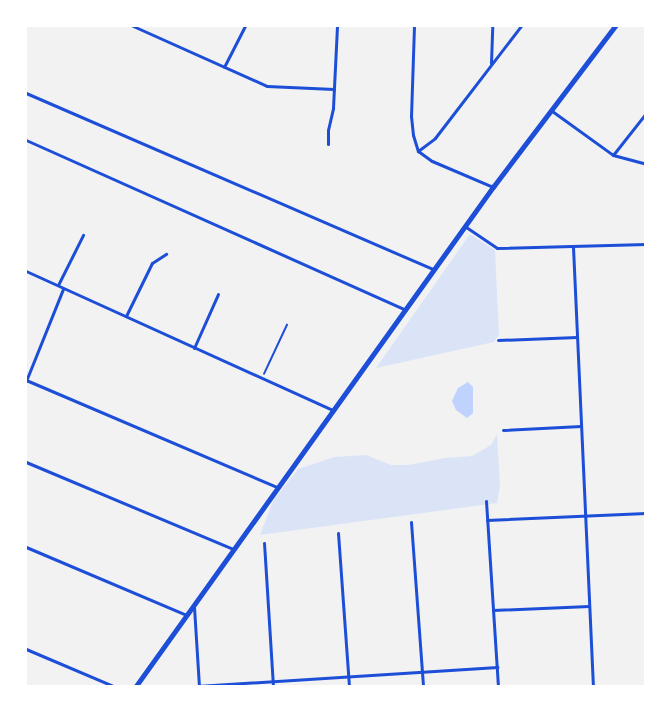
<!DOCTYPE html>
<html>
<head>
<meta charset="utf-8">
<style>
  body { margin:0 }
  #map { position:relative; width:671px; height:712px; overflow:hidden; background:#f2f2f2; font-family:Merriweather,serif }
  div>[style] { position:absolute }
  .green>* { inset:0; background:#dbe4f7 }
  .water>* { inset:0; background:#bfd3fe }
  .path>* { height:1.5px; margin:-0.75px; padding:0 0.75px; transform-origin:0.75px; border-radius:0.75px; background:#1d4ed8 }
  .minor>* { height:3px; margin:-1.5px; padding:0 1.5px; transform-origin:1.5px; border-radius:1.5px; background:#1d4ed8 }
  .secondary>* { height:4.5px; margin:-2.25px; padding:0 2.25px; transform-origin:2.25px; border-radius:2.25px; background:#1d4ed8 }
  span { translate:-50% -50%; white-space:nowrap; text-align:center; line-height:1.15; -webkit-text-stroke:6px #fff; paint-order:stroke }
  .frame { position:absolute; inset:0; border:27px solid #fff; pointer-events:none }
</style>
</head>
<body>
<div id="map">
  <div class="green">
    <div style="clip-path:polygon(470px 234px,495px 250px,499px 335px,494px 342px,376px 368px)"></div>
    <div style="clip-path:polygon(497px 434px,500px 486px,497px 503px,260px 535px,273px 501px,298px 469px,334px 457px,366px 455px,391px 465px,408px 465px,445px 458px,472px 456px,491px 445px)"></div>
  </div>
  <div class="water">
    <div style="clip-path:polygon(468px 382px,473px 387px,473px 413px,467px 418px,456px 410px,452px 401px,458px 388px)"></div>
  </div>
  <div class="path">
    <div style="left:264px;top:374px;width:54px;rotate:-64.9deg"></div>
  </div>
  <div class="minor">
    <div style="left:133px;top:26px;width:147px;rotate:24.1deg"></div>
    <div style="left:267px;top:86px;width:67px;rotate:2.6deg"></div>
    <div style="left:414px;top:26px;width:90px;rotate:91.9deg"></div>
    <div style="left:411px;top:116px;width:19px;rotate:84deg"></div>
    <div style="left:413px;top:135px;width:17px;rotate:73deg"></div>
    <div style="left:418px;top:151px;width:17px;rotate:36deg"></div>
    <div style="left:432px;top:161px;width:66px;rotate:23.1deg"></div>
    <div style="left:491px;top:63px;width:37px;rotate:-88deg"></div>
    <div style="left:224px;top:67px;width:46px;rotate:-62.9deg"></div>
    <div style="left:26px;top:93px;width:443px;rotate:23.4deg"></div>
    <div style="left:552px;top:111px;width:75px;rotate:35.8deg"></div>
    <div style="left:613px;top:155px;width:34px;rotate:15deg"></div>
    <div style="left:26px;top:140px;width:416px;rotate:24.1deg"></div>
    <div style="left:328px;top:144px;width:14px;rotate:-90deg"></div>
    <div style="left:328px;top:130px;width:23px;rotate:-77deg"></div>
    <div style="left:333px;top:108px;width:82px;rotate:-87.2deg"></div>
    <div style="left:418px;top:151px;width:21px;rotate:-37deg"></div>
    <div style="left:435px;top:138px;width:141px;rotate:-52.5deg"></div>
    <div style="left:613px;top:155px;width:53px;rotate:-51.8deg"></div>
    <div style="left:466px;top:227px;width:37px;rotate:34deg"></div>
    <div style="left:497px;top:248px;width:149px;rotate:-1.5deg"></div>
    <div style="left:573px;top:247px;width:439px;rotate:87.4deg"></div>
    <div style="left:26px;top:271px;width:337px;rotate:24.4deg"></div>
    <div style="left:58px;top:285px;width:56px;rotate:-63.4deg"></div>
    <div style="left:126px;top:316px;width:59px;rotate:-63.9deg"></div>
    <div style="left:152px;top:263px;width:17px;rotate:-33deg"></div>
    <div style="left:498px;top:340px;width:79px;rotate:-2.2deg"></div>
    <div style="left:194px;top:348px;width:59px;rotate:-66deg"></div>
    <div style="left:26px;top:380px;width:273px;rotate:23.1deg"></div>
    <div style="left:26px;top:381px;width:99px;rotate:-68.1deg"></div>
    <div style="left:503px;top:430px;width:78px;rotate:-2.9deg"></div>
    <div style="left:26px;top:462px;width:225px;rotate:22.8deg"></div>
    <div style="left:486px;top:501px;width:185px;rotate:86.3deg"></div>
    <div style="left:487px;top:520px;width:159px;rotate:-2.5deg"></div>
    <div style="left:411px;top:522px;width:164px;rotate:85.8deg"></div>
    <div style="left:338px;top:533px;width:153px;rotate:85.9deg"></div>
    <div style="left:264px;top:543px;width:143px;rotate:86.4deg"></div>
    <div style="left:26px;top:547px;width:174px;rotate:23deg"></div>
    <div style="left:194px;top:607px;width:79px;rotate:86.4deg"></div>
    <div style="left:493px;top:610px;width:96px;rotate:-2.4deg"></div>
    <div style="left:26px;top:649px;width:95px;rotate:23deg"></div>
    <div style="left:197px;top:686px;width:301px;rotate:-3.6deg"></div>
  </div>
  <div class="secondary">
    <div style="left:136px;top:686px;width:614px;rotate:-54.42deg"></div>
    <div style="left:493px;top:187px;width:202px;rotate:-52.8deg"></div>
  </div>
  <div class="frame"></div>
</div>
</body>
</html>
